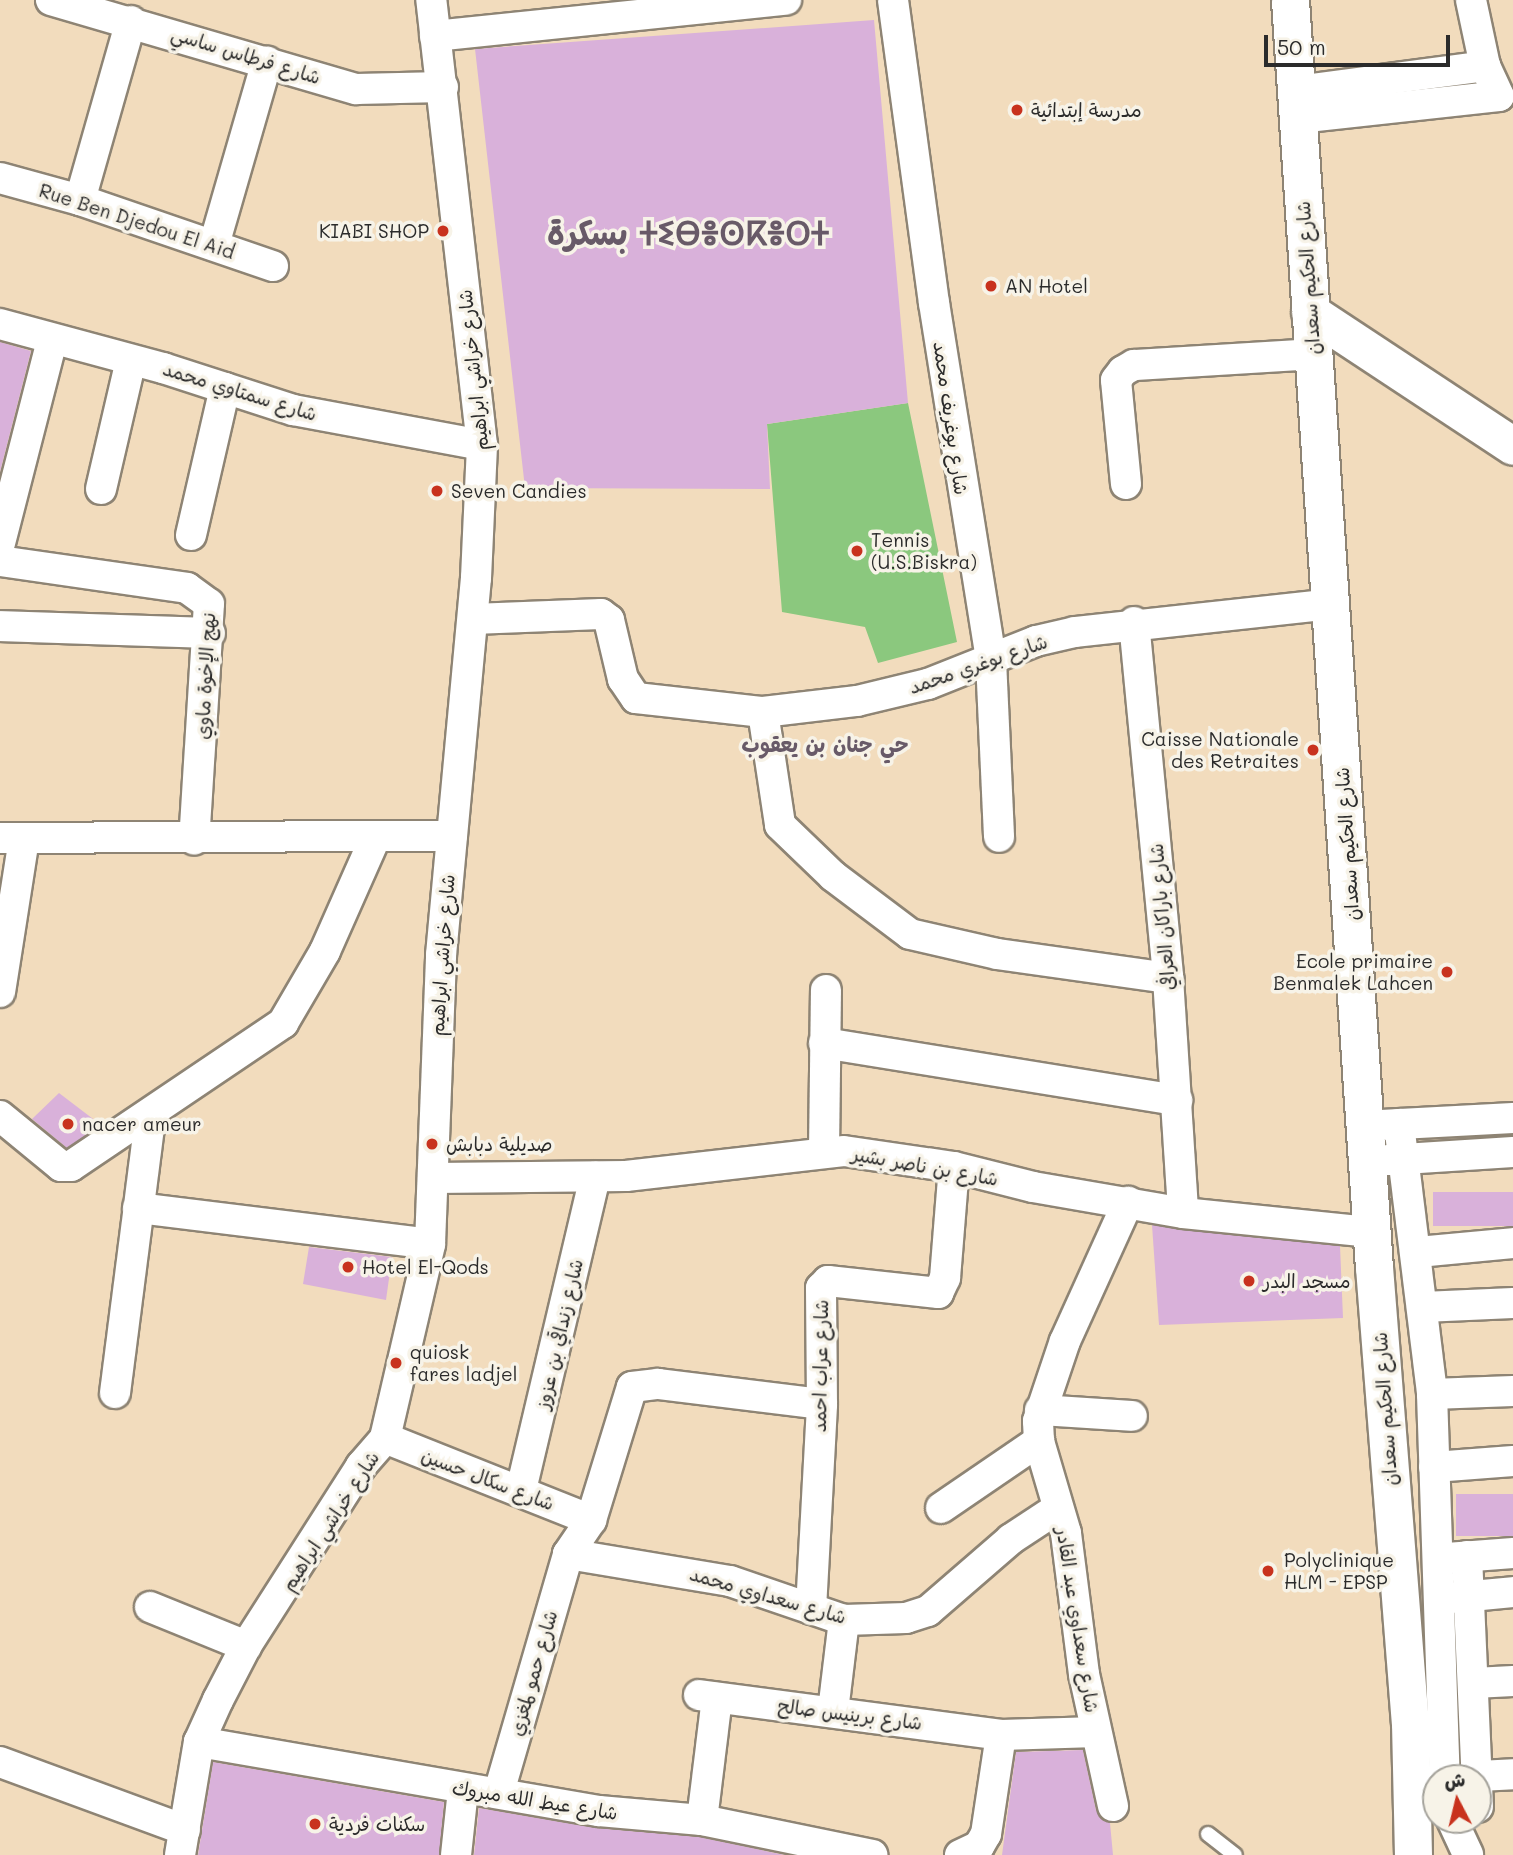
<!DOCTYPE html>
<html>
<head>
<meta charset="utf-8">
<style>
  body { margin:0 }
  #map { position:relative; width:1513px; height:1855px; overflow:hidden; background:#f2dcbd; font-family:Mali,"Playpen Sans Arabic","Noto Sans Tifinagh",sans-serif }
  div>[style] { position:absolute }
  .green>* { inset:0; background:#8bc87e }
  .building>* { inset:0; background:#d9b1da; transform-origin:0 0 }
  .roads { filter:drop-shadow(2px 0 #8e8474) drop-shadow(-2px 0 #8e8474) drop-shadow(0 2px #8e8474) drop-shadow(0 -2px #8e8474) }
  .service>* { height:14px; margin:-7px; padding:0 7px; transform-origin:7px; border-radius:7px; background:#fff }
  .minor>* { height:30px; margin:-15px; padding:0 15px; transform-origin:15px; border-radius:15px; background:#fff }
  .tertiary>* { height:37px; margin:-18.5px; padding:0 18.5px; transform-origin:18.5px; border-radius:18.5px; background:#fff }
  .dots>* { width:19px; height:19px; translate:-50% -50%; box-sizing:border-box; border:4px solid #f7f3e8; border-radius:50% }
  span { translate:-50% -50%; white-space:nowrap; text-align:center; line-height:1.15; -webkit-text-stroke:7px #f7f3e8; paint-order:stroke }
  .street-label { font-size:19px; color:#2b2b2b }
  .poi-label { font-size:19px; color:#2b2b2b }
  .left { translate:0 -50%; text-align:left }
  .right { translate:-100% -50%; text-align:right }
  .neighbourhood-label { font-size:21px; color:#685a68; font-weight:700 }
  .town-label { font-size:33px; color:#685a68; font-weight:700 }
  .north { position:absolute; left:1422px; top:1764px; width:70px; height:70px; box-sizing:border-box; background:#f7f3e8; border:2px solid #a5a39c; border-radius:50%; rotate:353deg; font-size:19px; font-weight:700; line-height:28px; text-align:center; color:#2b2b2b }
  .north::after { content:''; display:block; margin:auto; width:24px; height:32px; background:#c8321e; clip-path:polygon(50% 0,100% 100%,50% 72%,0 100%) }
  .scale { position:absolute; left:1264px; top:35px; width:186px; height:32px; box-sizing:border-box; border:4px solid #2b2b2b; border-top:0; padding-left:9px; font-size:21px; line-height:24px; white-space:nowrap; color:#2b2b2b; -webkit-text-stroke:5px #f7f3e8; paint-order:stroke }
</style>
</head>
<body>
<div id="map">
  <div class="green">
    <div style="clip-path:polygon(908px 403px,957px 642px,878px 663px,865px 627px,782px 612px,767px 424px)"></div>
  </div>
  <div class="building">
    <div style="clip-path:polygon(874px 20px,908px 403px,767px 424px,770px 489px,525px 488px,475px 49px)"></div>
    <div style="clip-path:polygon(0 342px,31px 351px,0 472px)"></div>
    <div style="clip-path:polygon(59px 1093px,101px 1125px,67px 1148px,32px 1119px)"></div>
    <div style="left:1513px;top:1192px;width:34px;height:80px;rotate:90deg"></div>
    <div style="clip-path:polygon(1152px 1225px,1340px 1246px,1343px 1318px,1159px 1325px)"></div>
    <div style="clip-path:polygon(309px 1247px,392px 1257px,386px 1300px,303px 1284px)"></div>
    <div style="left:1513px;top:1494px;width:42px;height:57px;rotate:90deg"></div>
    <div style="clip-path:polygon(1083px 1750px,1096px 1810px,1110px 1823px,1113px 1855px,1002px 1855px,1016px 1752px)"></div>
    <div style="clip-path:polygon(213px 1762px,444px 1802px,439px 1855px,198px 1855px)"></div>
    <div style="clip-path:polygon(479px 1808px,596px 1828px,699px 1837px,785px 1855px,474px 1855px)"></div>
  </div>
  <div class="roads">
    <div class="service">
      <div style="left:1208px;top:1834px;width:34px;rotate:38deg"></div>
    </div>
    <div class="minor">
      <div style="left:51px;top:0;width:318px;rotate:16.3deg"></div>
      <div style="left:356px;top:89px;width:87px;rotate:-1.3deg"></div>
      <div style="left:893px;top:0;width:306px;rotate:82.3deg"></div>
      <div style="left:934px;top:303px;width:362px;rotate:80.9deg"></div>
      <div style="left:991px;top:660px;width:177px;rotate:87.4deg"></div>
      <div style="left:435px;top:36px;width:353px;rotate:-5.9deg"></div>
      <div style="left:1296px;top:91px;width:191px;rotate:-7.5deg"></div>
      <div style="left:1298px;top:118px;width:202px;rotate:-6.2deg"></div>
      <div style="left:1499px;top:96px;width:33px;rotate:-115deg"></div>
      <div style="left:1485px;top:66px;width:67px;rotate:-102deg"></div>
      <div style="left:0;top:178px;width:83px;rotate:15.4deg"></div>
      <div style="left:80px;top:200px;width:204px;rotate:18.9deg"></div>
      <div style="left:80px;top:200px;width:186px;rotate:-74.1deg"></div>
      <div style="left:214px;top:245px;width:191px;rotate:-73.9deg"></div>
      <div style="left:0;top:324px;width:169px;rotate:15.1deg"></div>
      <div style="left:163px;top:368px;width:137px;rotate:17.9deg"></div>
      <div style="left:293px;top:410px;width:192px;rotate:10.5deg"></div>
      <div style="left:1126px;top:484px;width:104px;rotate:-95.5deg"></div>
      <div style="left:1116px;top:380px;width:11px;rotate:-52deg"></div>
      <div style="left:1123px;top:371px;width:13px;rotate:-29deg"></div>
      <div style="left:1134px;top:365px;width:179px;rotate:-3.5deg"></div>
      <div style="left:101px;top:489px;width:132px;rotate:-76.9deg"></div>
      <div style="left:191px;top:535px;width:151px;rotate:-77deg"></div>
      <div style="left:0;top:543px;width:210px;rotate:-75.6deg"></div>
      <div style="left:0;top:561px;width:189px;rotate:8.2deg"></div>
      <div style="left:187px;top:588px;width:27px;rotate:36deg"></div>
      <div style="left:209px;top:604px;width:236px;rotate:93.6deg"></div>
      <div style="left:473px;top:619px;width:128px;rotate:-2.2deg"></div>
      <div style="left:601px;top:614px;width:10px;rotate:37deg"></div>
      <div style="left:609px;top:620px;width:61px;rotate:76.7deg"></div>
      <div style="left:623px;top:679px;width:23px;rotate:56deg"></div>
      <div style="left:636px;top:698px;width:128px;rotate:6.3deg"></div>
      <div style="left:763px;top:712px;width:95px;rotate:-6.7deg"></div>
      <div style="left:857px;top:701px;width:73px;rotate:-13.5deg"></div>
      <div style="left:928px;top:684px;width:116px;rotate:-21.7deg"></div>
      <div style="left:1036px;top:641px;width:40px;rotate:-13deg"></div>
      <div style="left:1075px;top:632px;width:259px;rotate:-6.2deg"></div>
      <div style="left:1134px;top:622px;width:358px;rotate:84.5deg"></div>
      <div style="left:1168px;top:978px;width:235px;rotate:86.3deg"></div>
      <div style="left:0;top:626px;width:210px;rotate:1.9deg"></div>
      <div style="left:763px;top:712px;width:114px;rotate:81.4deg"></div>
      <div style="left:780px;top:825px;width:74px;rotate:43.9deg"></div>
      <div style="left:833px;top:876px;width:96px;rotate:37deg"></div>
      <div style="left:910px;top:934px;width:89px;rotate:12.9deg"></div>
      <div style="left:997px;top:954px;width:173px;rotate:8deg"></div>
      <div style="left:0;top:838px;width:452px;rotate:-0.3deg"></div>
      <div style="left:0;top:992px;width:155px;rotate:-81.1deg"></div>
      <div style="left:824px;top:1043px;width:358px;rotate:9.2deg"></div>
      <div style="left:0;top:1116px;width:79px;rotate:39.3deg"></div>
      <div style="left:61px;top:1166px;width:10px"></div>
      <div style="left:71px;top:1166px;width:256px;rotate:-34deg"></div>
      <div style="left:283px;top:1023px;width:83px;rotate:-59.7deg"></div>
      <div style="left:325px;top:951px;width:124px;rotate:-66.1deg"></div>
      <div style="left:1399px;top:1124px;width:272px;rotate:83deg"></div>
      <div style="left:1432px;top:1394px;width:384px;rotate:88.1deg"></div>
      <div style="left:1381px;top:1125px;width:132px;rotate:-3deg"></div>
      <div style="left:824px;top:1152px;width:162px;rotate:-89.3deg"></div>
      <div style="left:1388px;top:1160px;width:125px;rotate:-3.7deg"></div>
      <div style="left:434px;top:1178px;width:192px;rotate:-0.6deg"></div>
      <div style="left:626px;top:1176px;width:219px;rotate:-6.5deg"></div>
      <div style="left:844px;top:1151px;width:111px;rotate:8.3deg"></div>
      <div style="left:954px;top:1167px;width:81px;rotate:14.2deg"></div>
      <div style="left:1033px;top:1187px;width:152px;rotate:9.8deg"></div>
      <div style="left:1183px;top:1213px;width:189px;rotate:5.8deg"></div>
      <div style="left:138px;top:1208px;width:294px;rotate:7deg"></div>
      <div style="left:1418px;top:1252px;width:95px;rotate:-5.4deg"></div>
      <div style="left:1423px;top:1307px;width:90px;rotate:-2.5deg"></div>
      <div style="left:115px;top:1393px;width:282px;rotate:-82.7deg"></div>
      <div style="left:1432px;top:1394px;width:81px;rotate:-2.1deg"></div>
      <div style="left:1040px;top:1410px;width:92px;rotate:3.7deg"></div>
      <div style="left:385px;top:1438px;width:222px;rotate:21.7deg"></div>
      <div style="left:1434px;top:1467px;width:79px;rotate:-4.3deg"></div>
      <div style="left:521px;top:1490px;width:322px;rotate:-76.7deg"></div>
      <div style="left:941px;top:1508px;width:119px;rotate:-34.4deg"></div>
      <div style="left:568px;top:1554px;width:164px;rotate:9.5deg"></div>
      <div style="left:730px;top:1581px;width:120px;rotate:18.9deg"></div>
      <div style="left:844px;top:1620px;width:62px;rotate:-1.8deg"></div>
      <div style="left:906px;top:1618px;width:23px;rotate:-18deg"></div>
      <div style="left:928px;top:1611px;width:110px;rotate:-40.9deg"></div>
      <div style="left:1011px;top:1539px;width:56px;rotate:-33.4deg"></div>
      <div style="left:1467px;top:1556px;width:251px;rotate:87.5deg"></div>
      <div style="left:1447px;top:1558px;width:66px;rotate:-4.3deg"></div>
      <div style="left:1450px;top:1598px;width:63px;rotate:-5.4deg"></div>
      <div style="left:150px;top:1607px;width:104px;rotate:22.1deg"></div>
      <div style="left:811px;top:1609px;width:205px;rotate:-86.9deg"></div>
      <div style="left:822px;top:1404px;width:116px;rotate:-90.5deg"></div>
      <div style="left:821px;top:1288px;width:10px;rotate:-45deg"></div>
      <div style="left:828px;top:1281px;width:111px;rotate:6.2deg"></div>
      <div style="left:938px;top:1293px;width:17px;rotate:-65deg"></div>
      <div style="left:945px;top:1278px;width:111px;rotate:-85.4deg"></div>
      <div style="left:1474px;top:1683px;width:39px;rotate:-3deg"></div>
      <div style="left:699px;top:1695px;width:305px;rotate:7.5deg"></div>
      <div style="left:833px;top:1711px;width:92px;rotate:-83.1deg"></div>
      <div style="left:199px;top:1742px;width:406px;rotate:9.8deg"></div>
      <div style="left:599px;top:1811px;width:103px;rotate:5deg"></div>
      <div style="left:702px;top:1820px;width:174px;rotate:11.6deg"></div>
      <div style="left:0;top:1762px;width:197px;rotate:20.2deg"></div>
      <div style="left:1479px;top:1776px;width:34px;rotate:-3deg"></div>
      <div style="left:499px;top:1792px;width:248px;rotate:-73.8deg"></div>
      <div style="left:568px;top:1554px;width:41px;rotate:-55.9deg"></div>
      <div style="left:591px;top:1520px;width:139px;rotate:-72.9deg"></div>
      <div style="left:632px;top:1387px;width:26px;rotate:-7deg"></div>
      <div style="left:658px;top:1384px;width:165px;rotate:7deg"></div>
      <div style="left:1113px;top:1806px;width:135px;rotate:-102.4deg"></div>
      <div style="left:1084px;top:1674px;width:142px;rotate:-97.3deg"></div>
      <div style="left:1066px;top:1533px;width:96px;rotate:-106.4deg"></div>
      <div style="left:1039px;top:1441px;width:20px;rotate:-93deg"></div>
      <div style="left:1038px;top:1421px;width:84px;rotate:-71.4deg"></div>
      <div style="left:1065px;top:1341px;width:153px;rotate:-65.6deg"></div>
      <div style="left:702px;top:1820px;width:123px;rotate:-83deg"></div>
      <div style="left:1452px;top:1820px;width:38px;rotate:65deg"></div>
      <div style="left:180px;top:1855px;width:115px;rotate:-80.5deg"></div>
      <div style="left:199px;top:1742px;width:46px;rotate:-65.7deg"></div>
      <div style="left:218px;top:1700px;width:61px;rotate:-62.6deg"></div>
      <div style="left:246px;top:1646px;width:214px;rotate:-57.4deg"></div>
      <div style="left:361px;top:1466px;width:37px;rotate:-49deg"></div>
      <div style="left:385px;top:1438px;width:199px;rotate:-76.9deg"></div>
      <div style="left:430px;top:1244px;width:289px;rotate:-87.8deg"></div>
      <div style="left:441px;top:955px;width:379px;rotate:-84.7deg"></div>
      <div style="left:476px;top:578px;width:133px;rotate:-87.4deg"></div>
      <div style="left:482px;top:445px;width:448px;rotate:-96.5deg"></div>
      <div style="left:456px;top:1855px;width:66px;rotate:-83.9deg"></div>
      <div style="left:960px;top:1855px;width:21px;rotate:-25deg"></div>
      <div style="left:979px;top:1846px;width:14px;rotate:-60deg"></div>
      <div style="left:986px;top:1834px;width:100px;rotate:-81.4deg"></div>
      <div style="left:1001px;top:1735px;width:95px;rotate:-1.8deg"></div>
    </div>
    <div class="tertiary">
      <div style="left:1290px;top:0;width:1270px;rotate:86.21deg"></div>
      <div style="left:1374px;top:1267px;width:457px;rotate:85.5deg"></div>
      <div style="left:1410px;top:1723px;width:132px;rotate:88.7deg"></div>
      <div style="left:1310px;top:312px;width:243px;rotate:33.4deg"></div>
    </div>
  </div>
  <div class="dots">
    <div style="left:1017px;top:110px;background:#c8321e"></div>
    <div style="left:443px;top:231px;background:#c8321e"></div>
    <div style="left:991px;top:286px;background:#c8321e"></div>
    <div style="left:437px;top:491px;background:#c8321e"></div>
    <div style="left:857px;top:551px;background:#c8321e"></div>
    <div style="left:1313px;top:750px;background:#c8321e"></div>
    <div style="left:1447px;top:972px;background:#c8321e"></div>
    <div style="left:68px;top:1124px;background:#c8321e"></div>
    <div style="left:432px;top:1144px;background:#c8321e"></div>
    <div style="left:348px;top:1267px;background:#c8321e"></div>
    <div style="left:1249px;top:1281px;background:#c8321e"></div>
    <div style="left:396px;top:1363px;background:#c8321e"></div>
    <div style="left:1268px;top:1571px;background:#c8321e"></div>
    <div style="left:315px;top:1824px;background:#c8321e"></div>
  </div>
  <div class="street-label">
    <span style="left:246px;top:55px;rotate:17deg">شارع فرطاس ساسي</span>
    <span style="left:137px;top:221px;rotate:18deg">Rue Ben Djedou El Aid</span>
    <span style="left:1308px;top:278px;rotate:-94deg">شارع الحكيم سعدان</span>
    <span style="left:473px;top:370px;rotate:-96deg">شارع خراشي ابراهيم</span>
    <span style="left:240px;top:391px;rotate:17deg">شارع سمتاوي محمد</span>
    <span style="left:951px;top:418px;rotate:82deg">شارع بوغريف محمد</span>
    <span style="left:978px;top:664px;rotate:-19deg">شارع بوغري محمد</span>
    <span style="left:205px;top:676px;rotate:-87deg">نهج الإخوة ماوي</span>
    <span style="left:1347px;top:844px;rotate:-94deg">شارع الحكيم سعدان</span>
    <span style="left:1162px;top:917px;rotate:-95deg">شارع باراكان العرافي</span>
    <span style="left:442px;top:955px;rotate:-86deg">شارع خراشي ابراهيم</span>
    <span style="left:925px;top:1166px;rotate:10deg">شارع بن ناصر بشير</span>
    <span style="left:559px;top:1334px;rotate:-77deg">شارع زنداقي بن عزوز</span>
    <span style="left:820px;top:1366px;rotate:-89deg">شارع عراب احمد</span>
    <span style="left:1385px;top:1409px;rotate:-94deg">شارع الحكيم سعدان</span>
    <span style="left:488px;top:1479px;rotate:21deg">شارع سكال حسين</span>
    <span style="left:330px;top:1521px;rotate:-57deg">شارع خراشي ابراهيم</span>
    <span style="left:768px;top:1595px;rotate:16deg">شارع سعداوي محمد</span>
    <span style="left:1078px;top:1620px;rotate:81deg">شارع سعداوي عبد القادر</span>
    <span style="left:533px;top:1673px;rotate:-74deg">شارع حمو لمغزي</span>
    <span style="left:850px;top:1714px;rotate:7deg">شارع برينيس صالح</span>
    <span style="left:535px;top:1800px;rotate:9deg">شارع عيط الله مبروك</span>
  </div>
  <div class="poi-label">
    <span class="left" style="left:1031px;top:110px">مدرسة إبتدائية</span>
    <span class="right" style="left:429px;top:231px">KIABI SHOP</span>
    <span class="left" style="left:1005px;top:286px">AN Hotel</span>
    <span class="left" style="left:451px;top:491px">Seven Candies</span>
    <span class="left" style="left:871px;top:551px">Tennis<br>(U.S.Biskra)</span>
    <span class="right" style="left:1299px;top:750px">Caisse Nationale<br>des Retraites</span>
    <span class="right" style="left:1433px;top:972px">Ecole primaire<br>Benmalek Lahcen</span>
    <span class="left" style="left:82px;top:1124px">nacer ameur</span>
    <span class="left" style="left:446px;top:1144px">صديلية دبابش</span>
    <span class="left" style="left:362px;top:1267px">Hotel El-Qods</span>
    <span class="left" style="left:1263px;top:1281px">مسجد البدر</span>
    <span class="left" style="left:410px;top:1363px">quiosk<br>fares ladjel</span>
    <span class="left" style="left:1284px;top:1571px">Polyclinique<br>HLM - EPSP</span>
    <span class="left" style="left:329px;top:1824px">سكنات فردية</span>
  </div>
  <div class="neighbourhood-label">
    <span style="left:825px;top:744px">حي جنان بن يعقوب</span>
  </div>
  <div class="town-label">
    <span style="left:688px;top:232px">بسكرة ⵜⵉⴱⴻⵙⴽⴻⵔⵜ</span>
  </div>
  <div class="north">ش</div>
  <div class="scale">50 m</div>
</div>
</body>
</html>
